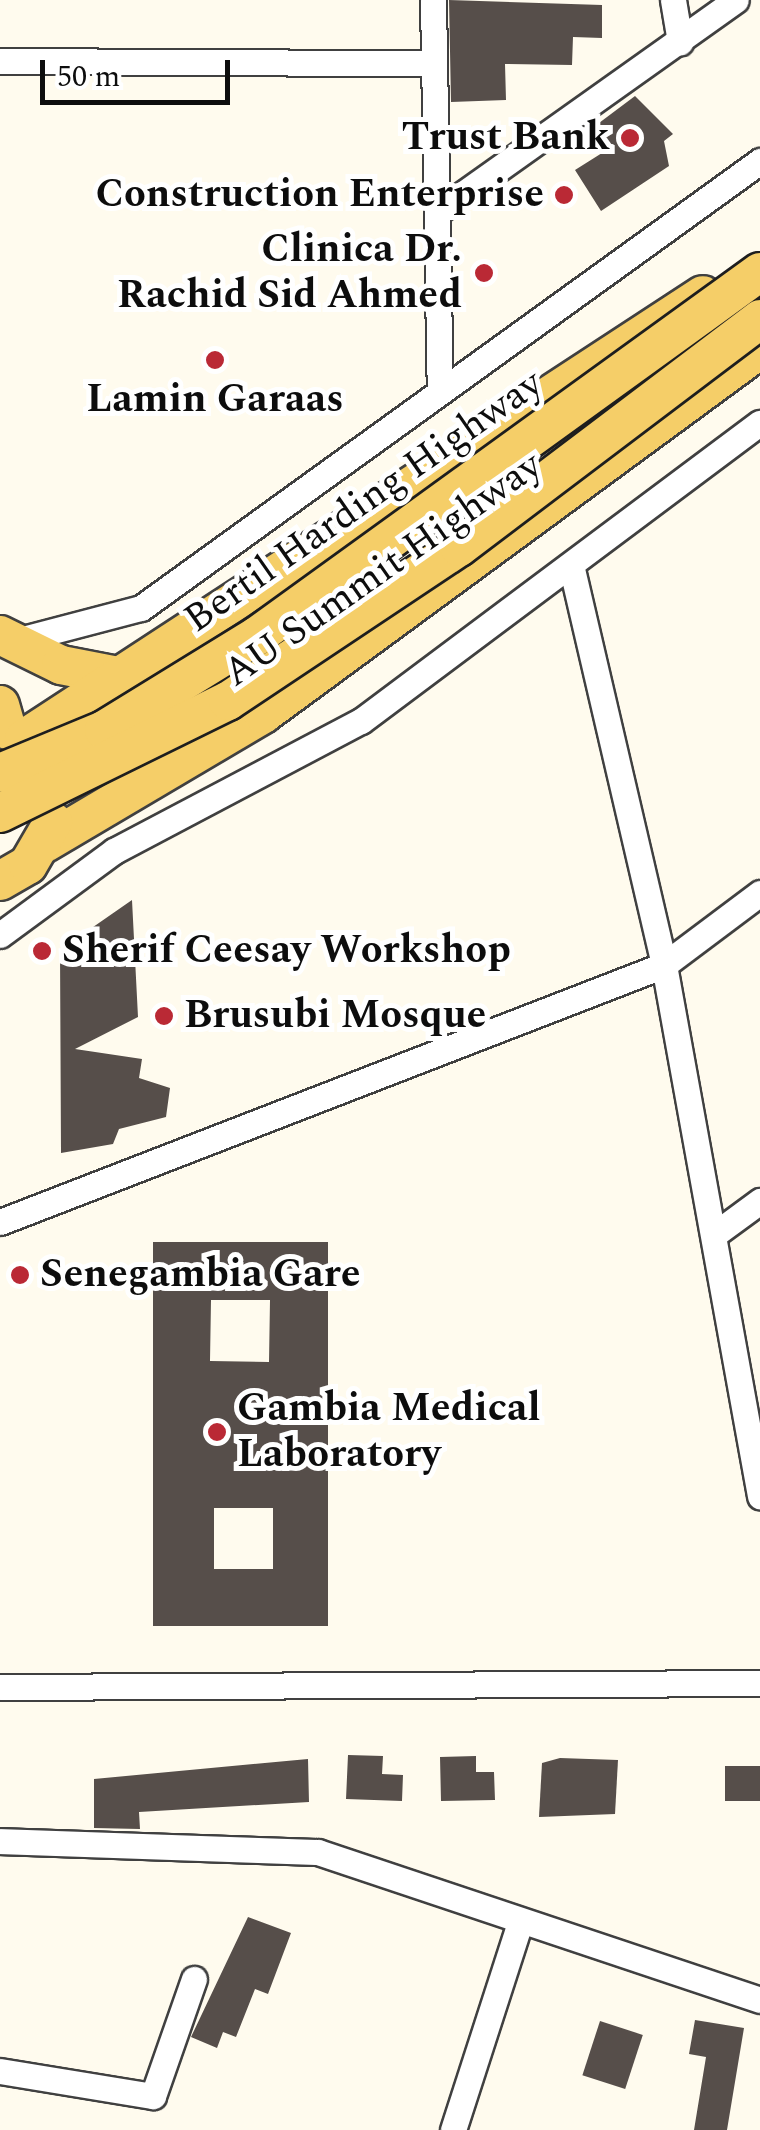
<!DOCTYPE html>
<html>
<head>
<meta charset="utf-8">
<style>
  body { margin:0 }
  #map { position:relative; width:760px; height:2130px; overflow:hidden; background:#fffbee; font-family:Spectral,serif }
  div>[style] { position:absolute }
  .building>* { inset:0; background:#564e4a; transform-origin:0 0 }
  .roads { filter:drop-shadow(2px 0 #404040) drop-shadow(-2px 0 #404040) drop-shadow(0 2px #404040) drop-shadow(0 -2px #404040) }
  .minor>* { height:25px; margin:-12.5px; padding:0 12.5px; transform-origin:12.5px; border-radius:12.5px; background:#fff }
  .primary>* { height:38px; margin:-19px; padding:0 19px; transform-origin:19px; border-radius:19px; background:#f5ce68 }
  .bridges { filter:drop-shadow(2px 0 #1e1e1e) drop-shadow(-2px 0 #1e1e1e) drop-shadow(0 2px #1e1e1e) drop-shadow(0 -2px #1e1e1e) }
  .primary-bridge>* { height:38px; margin:-19px; padding:0 19px; transform-origin:19px; border-radius:19px; background:#f5ce68 }
  .dots>* { width:28px; height:28px; translate:-50% -50%; box-sizing:border-box; border:5px solid #fff; border-radius:50% }
  span { translate:-50% -50%; white-space:nowrap; text-align:center; line-height:1.15; -webkit-text-stroke:10px #fff; paint-order:stroke }
  .poi-label { font-size:40px; color:#0d0d0d; font-weight:700 }
  .right { translate:-100% -50%; text-align:right }
  .left { translate:0 -50%; text-align:left }
  .street-label { font-size:40px; color:#0d0d0d }
  .scale { position:absolute; left:40px; top:60px; width:190px; height:45px; box-sizing:border-box; border:5px solid #0d0d0d; border-top:0; padding-left:12px; font-size:30px; line-height:35px; white-space:nowrap; color:#0d0d0d; -webkit-text-stroke:8px #fff; paint-order:stroke }
</style>
</head>
<body>
<div id="map">
  <div class="building">
    <div style="clip-path:polygon(449px 0,602px 5px,602px 38px,573px 37px,572px 65px,505px 64px,506px 100px,451px 102px)"></div>
    <div style="clip-path:polygon(635px 96px,673px 134px,664px 141px,669px 166px,601px 211px,575px 170px,602px 153px,587px 132px)"></div>
    <div style="clip-path:polygon(132px 900px,138px 1017px,75px 1049px,142px 1059px,139px 1078px,170px 1088px,166px 1117px,119px 1129px,113px 1144px,61px 1153px,60px 950px)"></div>
    <div style="clip-path:polygon(evenodd,153px 1242px,328px 1242px,328px 1626px,153px 1626px,153px 1242px,211px 1300px,270px 1300px,269px 1362px,210px 1361px,211px 1300px,153px 1242px,214px 1508px,273px 1508px,273px 1569px,214px 1569px,214px 1508px)"></div>
    <div style="clip-path:polygon(348px 1755px,383px 1756px,382px 1774px,403px 1775px,402px 1801px,346px 1799px)"></div>
    <div style="clip-path:polygon(476px 1756px,476px 1772px,494px 1772px,495px 1800px,441px 1801px,440px 1757px)"></div>
    <div style="clip-path:polygon(560px 1758px,618px 1760px,615px 1814px,539px 1817px,542px 1763px)"></div>
    <div style="clip-path:polygon(308px 1759px,309px 1802px,139px 1812px,140px 1829px,94px 1828px,94px 1779px)"></div>
    <div style="left:760px;top:1766px;width:35px;height:35px;rotate:90deg"></div>
    <div style="clip-path:polygon(248px 1917px,291px 1933px,268px 1994px,255px 1989px,236px 2037px,223px 2032px,217px 2048px,191px 2037px)"></div>
    <div style="clip-path:polygon(695px 2020px,744px 2028px,727px 2130px,694px 2130px,706px 2057px,689px 2054px)"></div>
    <div style="left:600px;top:2021px;width:45px;height:57px;rotate:18deg"></div>
  </div>
  <div class="roads">
    <div class="minor">
      <div style="left:433px;top:0;width:384px;rotate:89deg"></div>
      <div style="left:673px;top:0;width:43px;rotate:80.5deg"></div>
      <div style="left:0;top:61px;width:433px;rotate:0.3deg"></div>
      <div style="left:439px;top:211px;width:364px;rotate:-35.4deg"></div>
      <div style="left:572px;top:569px;width:407px;rotate:76.9deg"></div>
      <div style="left:664px;top:965px;width:540px;rotate:79.75deg"></div>
      <div style="left:11px;top:642px;width:134px;rotate:-14.7deg"></div>
      <div style="left:141px;top:608px;width:764px;rotate:-35.83deg"></div>
      <div style="left:0;top:935px;width:142px;rotate:-36.4deg"></div>
      <div style="left:114px;top:851px;width:279px;rotate:-27.8deg"></div>
      <div style="left:361px;top:721px;width:498px;rotate:-36.8deg"></div>
      <div style="left:0;top:1222px;width:712px;rotate:-21.16deg"></div>
      <div style="left:664px;top:965px;width:120px;rotate:-36.9deg"></div>
      <div style="left:715px;top:1234px;width:56px;rotate:-36.3deg"></div>
      <div style="left:0;top:1687px;width:760px;rotate:-0.3deg"></div>
      <div style="left:0;top:1841px;width:318px;rotate:2deg"></div>
      <div style="left:318px;top:1852px;width:466px;rotate:18.5deg"></div>
      <div style="left:0;top:2071px;width:155px;rotate:9.3deg"></div>
      <div style="left:153px;top:2096px;width:124px;rotate:-70.7deg"></div>
      <div style="left:453px;top:2130px;width:214px;rotate:-72.1deg"></div>
    </div>
    <div class="primary">
      <div style="left:0;top:635px;width:68px;rotate:26.2deg"></div>
      <div style="left:61px;top:665px;width:63px;rotate:11deg"></div>
      <div style="left:0;top:705px;width:26px;rotate:74deg"></div>
      <div style="left:24px;top:739px;width:811px;rotate:-33.18deg"></div>
      <div style="left:45px;top:843px;width:253px;rotate:-30.6deg"></div>
      <div style="left:263px;top:714px;width:617px;rotate:-36.29deg"></div>
      <div style="left:0;top:881px;width:32px;rotate:-30deg"></div>
      <div style="left:28px;top:865px;width:50px;rotate:-59.8deg"></div>
    </div>
  </div>
  <div class="bridges">
    <div class="primary-bridge">
      <div style="left:0;top:773px;width:113px;rotate:-22.5deg"></div>
      <div style="left:104px;top:730px;width:180px;rotate:-31.6deg"></div>
      <div style="left:257px;top:636px;width:621px;rotate:-35.89deg"></div>
      <div style="left:0;top:813px;width:254px;rotate:-26.2deg"></div>
      <div style="left:228px;top:701px;width:278px;rotate:-33.7deg"></div>
      <div style="left:459px;top:547px;width:378px;rotate:-37.1deg"></div>
    </div>
  </div>
  <div class="dots">
    <div style="left:630px;top:138px;background:#ba2935"></div>
    <div style="left:564px;top:195px;background:#ba2935"></div>
    <div style="left:484px;top:273px;background:#ba2935"></div>
    <div style="left:215px;top:360px;background:#ba2935"></div>
    <div style="left:42px;top:951px;background:#ba2935"></div>
    <div style="left:164px;top:1016px;background:#ba2935"></div>
    <div style="left:20px;top:1275px;background:#ba2935"></div>
    <div style="left:217px;top:1432px;background:#ba2935"></div>
  </div>
  <div class="poi-label">
    <span class="right" style="left:610px;top:138px">Trust Bank</span>
    <span class="right" style="left:544px;top:195px">Construction Enterprise</span>
    <span class="right" style="left:462px;top:273px">Clinica Dr.<br>Rachid Sid Ahmed</span>
    <span style="left:215px;top:400px">Lamin Garaas</span>
    <span class="left" style="left:62px;top:951px">Sherif Ceesay Workshop</span>
    <span class="left" style="left:184px;top:1016px">Brusubi Mosque</span>
    <span class="left" style="left:40px;top:1275px">Senegambia Gare</span>
    <span class="left" style="left:237px;top:1432px">Gambia Medical<br>Laboratory</span>
  </div>
  <div class="street-label">
    <span style="left:364px;top:502px;rotate:-35deg">Bertil Harding Highway</span>
    <span style="left:383px;top:570px;rotate:-35deg">AU Summit Highway</span>
  </div>
  <div class="scale">50 m</div>
</div>
</body>
</html>
